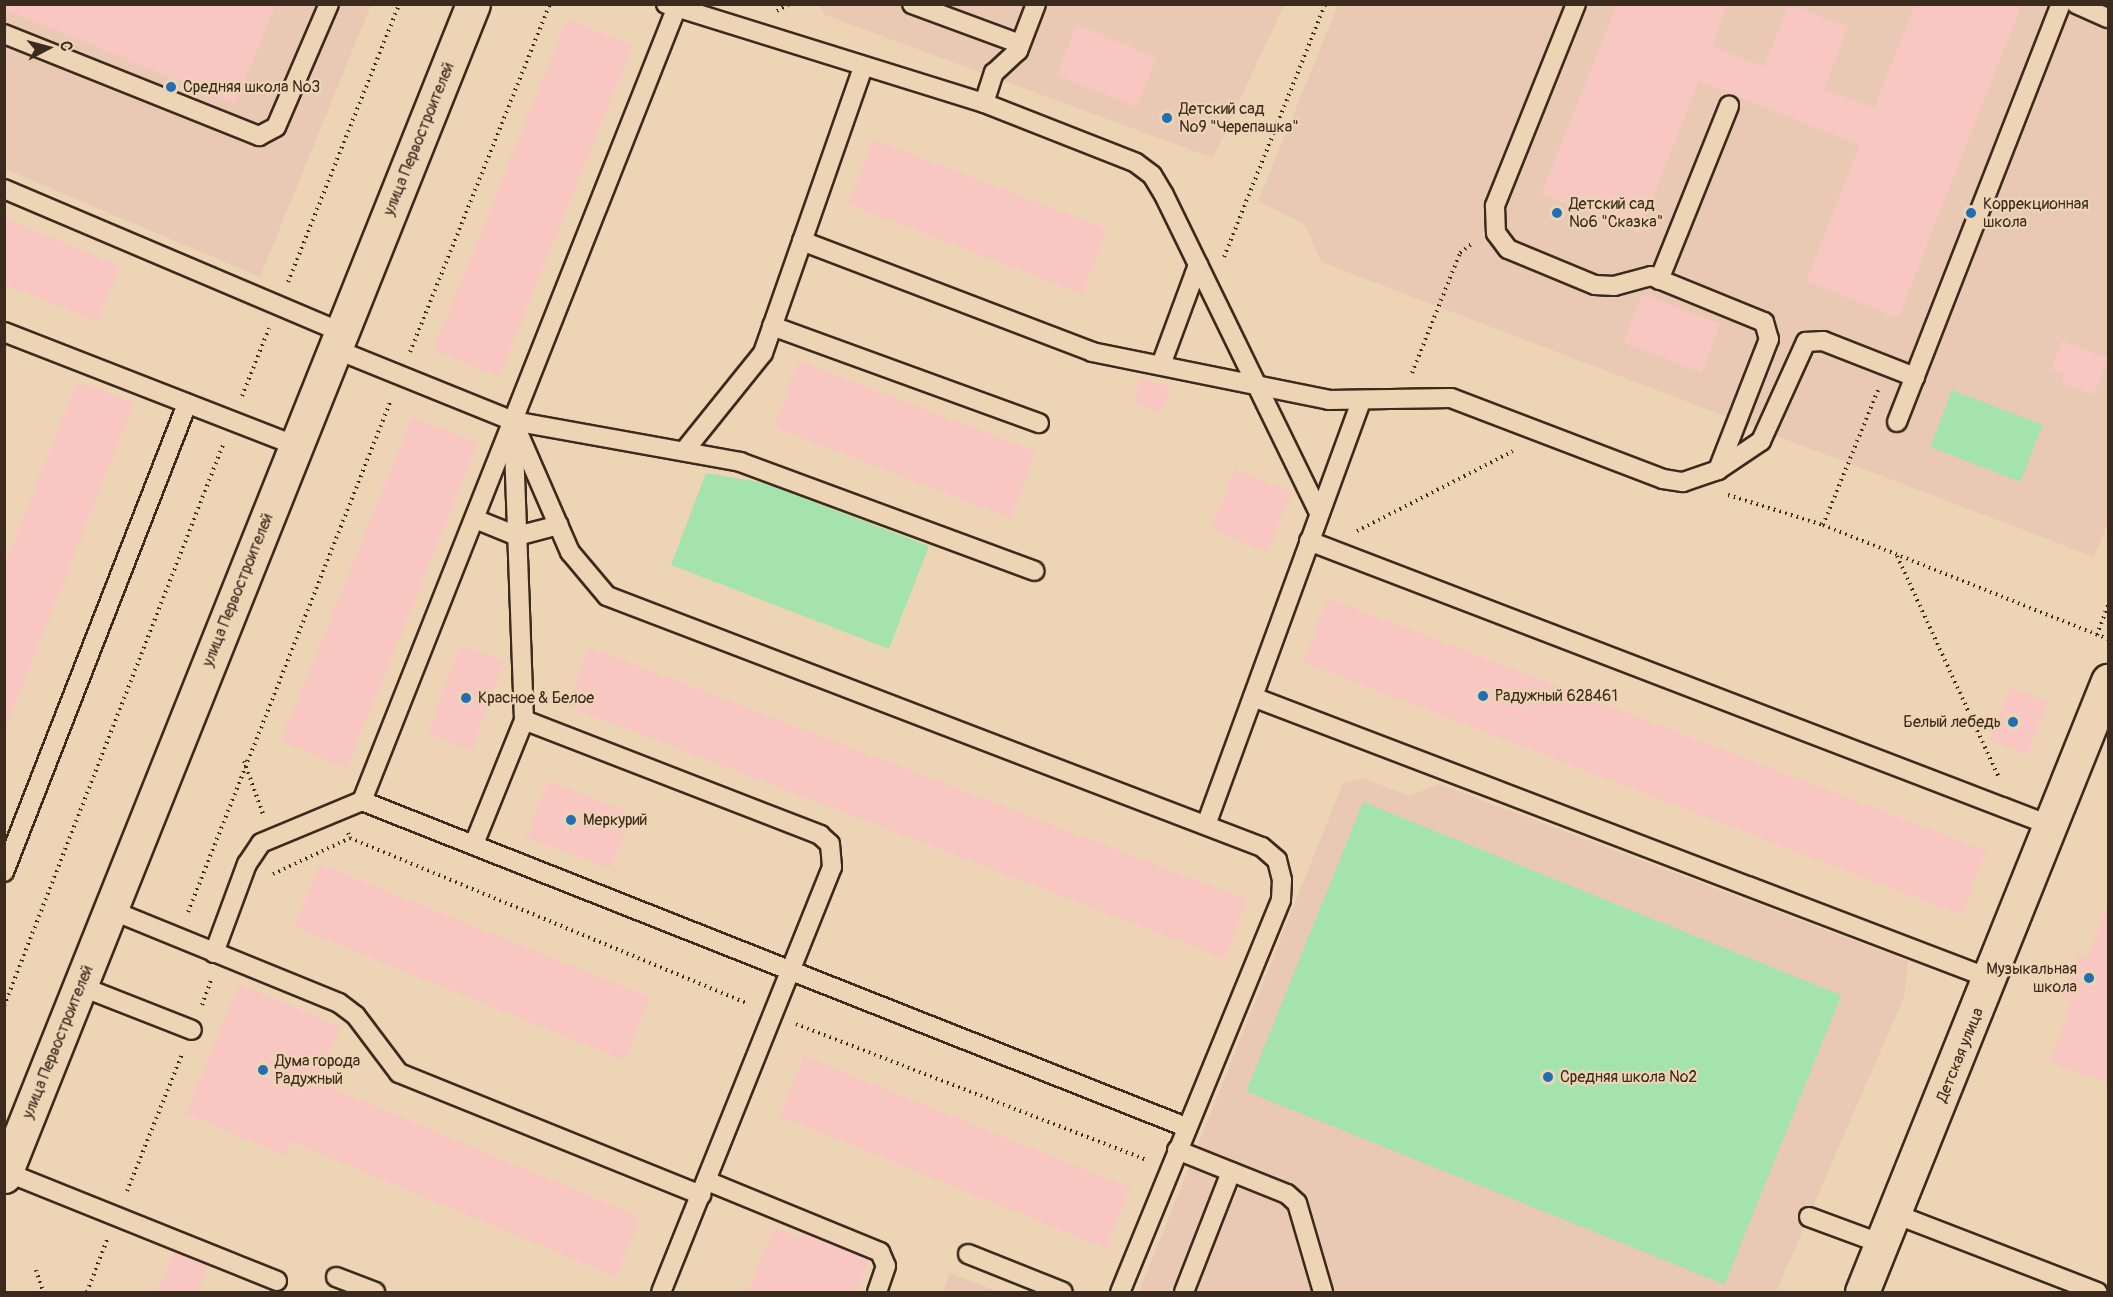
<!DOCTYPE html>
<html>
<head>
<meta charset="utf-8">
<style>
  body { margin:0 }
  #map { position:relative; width:2113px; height:1297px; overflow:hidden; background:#edd4b5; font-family:Pangolin,sans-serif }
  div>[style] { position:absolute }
  .built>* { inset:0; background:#e9c9b3 }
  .green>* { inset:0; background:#a4e3ac; transform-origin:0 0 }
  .building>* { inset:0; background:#f8c7c2; transform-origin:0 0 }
  .path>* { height:4px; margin-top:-2px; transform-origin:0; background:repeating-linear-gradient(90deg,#3b2a1e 0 1.5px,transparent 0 6px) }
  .roads { filter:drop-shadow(2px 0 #3b2a1e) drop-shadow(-2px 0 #3b2a1e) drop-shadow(0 2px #3b2a1e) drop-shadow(0 -2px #3b2a1e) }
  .lane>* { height:18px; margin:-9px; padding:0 9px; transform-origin:9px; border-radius:9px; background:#edd4b5 }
  .street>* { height:33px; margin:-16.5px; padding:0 16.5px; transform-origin:16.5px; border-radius:16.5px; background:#edd4b5 }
  .dots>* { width:16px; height:16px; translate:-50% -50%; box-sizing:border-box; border:3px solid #edd4b5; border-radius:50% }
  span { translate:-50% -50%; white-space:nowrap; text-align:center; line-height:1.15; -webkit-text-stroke:4.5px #edd4b5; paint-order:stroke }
  .poi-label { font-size:16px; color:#3b2a1e }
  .left { translate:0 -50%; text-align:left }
  .right { translate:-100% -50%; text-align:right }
  .street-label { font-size:16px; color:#3b2a1e }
  .frame { position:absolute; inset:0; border:6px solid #3b2a1e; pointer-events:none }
  .north { position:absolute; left:18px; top:18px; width:60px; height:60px; -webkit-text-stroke:4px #edd4b5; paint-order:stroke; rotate:84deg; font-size:16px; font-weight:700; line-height:24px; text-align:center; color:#3b2a1e }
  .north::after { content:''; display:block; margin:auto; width:21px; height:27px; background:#3b2a1e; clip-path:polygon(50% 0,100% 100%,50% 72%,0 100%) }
</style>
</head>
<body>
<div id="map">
  <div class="built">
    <div style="clip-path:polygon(4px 5px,371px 5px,260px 277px,5px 169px)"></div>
    <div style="clip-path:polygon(820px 5px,1284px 5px,1213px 158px,825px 15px)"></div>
    <div style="clip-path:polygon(1338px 5px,2108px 5px,2108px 522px,2094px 557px,1321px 262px,1305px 225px,1258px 201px)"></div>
    <div style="clip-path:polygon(1363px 778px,1409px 796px,1439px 784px,1908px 961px,1904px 997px,1776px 1292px,1139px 1292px,1343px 783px)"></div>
    <div style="clip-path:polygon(950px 1273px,999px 1292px,943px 1292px)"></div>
  </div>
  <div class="green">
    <div style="left:1952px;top:390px;width:97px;height:61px;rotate:21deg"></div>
    <div style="clip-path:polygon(706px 473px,764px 483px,929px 546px,889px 649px,671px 565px)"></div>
    <div style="left:1363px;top:802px;width:516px;height:312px;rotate:22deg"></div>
  </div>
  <div class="building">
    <div style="clip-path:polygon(4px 4px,276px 4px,235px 104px,4px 9px)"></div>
    <div style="clip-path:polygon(1617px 4px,1728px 4px,1712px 46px,1764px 67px,1789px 4px,1848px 27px,1824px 89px,1874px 108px,1915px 4px,2022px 4px,1898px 318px,1806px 281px,1860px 145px,1699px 81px,1639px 233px,1541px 194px)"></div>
    <div style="left:567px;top:19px;width:71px;height:357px;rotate:22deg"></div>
    <div style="left:1077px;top:25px;width:86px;height:54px;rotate:22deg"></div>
    <div style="left:873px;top:139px;width:251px;height:70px;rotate:21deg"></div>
    <div style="clip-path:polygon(4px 218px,120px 266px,97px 322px,4px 284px)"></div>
    <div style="left:1642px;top:294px;width:84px;height:52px;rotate:21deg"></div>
    <div style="clip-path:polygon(2062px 341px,2108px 358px,2094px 395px,2062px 383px,2065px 374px,2051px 369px)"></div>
    <div style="left:799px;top:361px;width:254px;height:71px;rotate:21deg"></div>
    <div style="left:1142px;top:377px;width:31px;height:27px;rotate:21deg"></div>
    <div style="clip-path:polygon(77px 381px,134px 403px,4px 733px,4px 567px)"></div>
    <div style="left:412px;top:417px;width:71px;height:350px;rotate:22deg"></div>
    <div style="left:1235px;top:469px;width:61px;height:65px;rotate:22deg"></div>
    <div style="left:1328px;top:598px;width:705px;height:69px;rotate:21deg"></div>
    <div style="left:460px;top:645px;width:47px;height:95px;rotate:20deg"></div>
    <div style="left:589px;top:647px;width:705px;height:63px;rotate:21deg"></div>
    <div style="left:2011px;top:687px;width:40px;height:57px;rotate:22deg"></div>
    <div style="left:548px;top:781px;width:90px;height:60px;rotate:21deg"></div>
    <div style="left:320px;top:864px;width:356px;height:68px;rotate:22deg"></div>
    <div style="clip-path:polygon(2105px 910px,2109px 911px,2109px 1083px,2050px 1062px,2072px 1001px,2062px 998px,2078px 954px,2088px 958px)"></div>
    <div style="clip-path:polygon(240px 984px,340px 1027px,317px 1082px,640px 1217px,616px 1277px,292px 1142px,286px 1156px,185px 1113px)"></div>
    <div style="left:804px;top:1056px;width:352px;height:65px;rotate:22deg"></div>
    <div style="clip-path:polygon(774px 1227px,800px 1238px,803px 1232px,870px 1260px,856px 1293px,747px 1293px)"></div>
    <div style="clip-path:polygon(173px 1252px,207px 1266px,197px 1293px,157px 1293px)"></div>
  </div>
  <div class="path">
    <div style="left:777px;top:11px;width:14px;rotate:-30deg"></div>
    <div style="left:1224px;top:257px;width:272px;rotate:-68.2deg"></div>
    <div style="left:288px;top:282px;width:299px;rotate:-68.2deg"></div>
    <div style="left:410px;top:352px;width:375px;rotate:-68.1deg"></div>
    <div style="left:1412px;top:373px;width:129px;rotate:-68.2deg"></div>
    <div style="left:1460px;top:253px;width:16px;rotate:-38deg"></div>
    <div style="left:242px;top:396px;width:73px;rotate:-68.3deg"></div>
    <div style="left:1728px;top:495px;width:100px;rotate:17.5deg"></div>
    <div style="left:1823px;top:525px;width:307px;rotate:21.8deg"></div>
    <div style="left:1823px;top:525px;width:146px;rotate:-67.8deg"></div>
    <div style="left:1357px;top:531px;width:175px;rotate:-27.1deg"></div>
    <div style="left:1897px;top:556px;width:244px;rotate:65.3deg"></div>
    <div style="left:2097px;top:635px;width:32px;rotate:-70deg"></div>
    <div style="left:244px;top:761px;width:56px;rotate:70.3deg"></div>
    <div style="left:348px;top:833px;width:5px;rotate:68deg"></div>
    <div style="left:350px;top:838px;width:431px;rotate:22.6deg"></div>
    <div style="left:273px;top:874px;width:85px;rotate:-25.1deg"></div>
    <div style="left:188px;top:912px;width:551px;rotate:-68.37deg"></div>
    <div style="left:202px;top:1005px;width:29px;rotate:-70deg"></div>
    <div style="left:4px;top:1006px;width:602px;rotate:-68.68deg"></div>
    <div style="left:796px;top:1024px;width:376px;rotate:21.2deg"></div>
    <div style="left:127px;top:1191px;width:148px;rotate:-68.1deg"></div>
    <div style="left:36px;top:1270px;width:23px;rotate:72deg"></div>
    <div style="left:87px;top:1292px;width:56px;rotate:-69deg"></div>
  </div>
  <div class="roads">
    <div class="lane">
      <div style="left:666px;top:4px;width:333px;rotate:17.3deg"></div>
      <div style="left:984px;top:103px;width:163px;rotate:21.5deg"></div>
      <div style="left:1136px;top:163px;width:20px;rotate:37deg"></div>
      <div style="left:1152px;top:175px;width:23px;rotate:59deg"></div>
      <div style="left:1164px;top:195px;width:354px;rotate:64deg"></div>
      <div style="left:912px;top:4px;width:115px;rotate:20.3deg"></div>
      <div style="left:1576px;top:4px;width:218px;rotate:111.9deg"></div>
      <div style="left:1495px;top:206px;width:27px;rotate:88deg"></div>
      <div style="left:1496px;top:233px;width:20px;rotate:53deg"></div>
      <div style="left:1508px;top:249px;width:94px;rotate:22.5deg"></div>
      <div style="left:1595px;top:285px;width:19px;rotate:3deg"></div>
      <div style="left:1614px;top:286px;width:38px;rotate:-15deg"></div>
      <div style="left:1651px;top:276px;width:122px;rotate:22.2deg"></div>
      <div style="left:1764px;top:322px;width:18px;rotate:74deg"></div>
      <div style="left:1769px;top:339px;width:141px;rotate:111.3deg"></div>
      <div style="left:2076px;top:4px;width:35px;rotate:24deg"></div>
      <div style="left:4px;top:34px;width:275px;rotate:21.8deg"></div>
      <div style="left:259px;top:136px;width:19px;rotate:-28deg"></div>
      <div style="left:276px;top:127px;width:134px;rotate:-66.7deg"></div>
      <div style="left:984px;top:103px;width:32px;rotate:-72deg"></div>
      <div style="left:994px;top:73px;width:33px;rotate:-43deg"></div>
      <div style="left:1018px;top:51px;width:50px;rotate:-69deg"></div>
      <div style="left:4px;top:189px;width:366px;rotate:23deg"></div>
      <div style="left:802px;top:241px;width:311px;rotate:20.9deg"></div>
      <div style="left:1092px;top:352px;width:242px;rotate:11.4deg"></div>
      <div style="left:1329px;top:400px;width:122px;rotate:-0.9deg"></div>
      <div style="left:1451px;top:398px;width:227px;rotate:20.9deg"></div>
      <div style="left:1663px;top:479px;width:20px;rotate:9deg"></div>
      <div style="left:1683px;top:482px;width:37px;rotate:-19deg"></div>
      <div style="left:1718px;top:470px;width:52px;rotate:-34deg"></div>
      <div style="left:1761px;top:441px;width:109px;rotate:-65.6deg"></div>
      <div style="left:1806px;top:342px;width:17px;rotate:-3deg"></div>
      <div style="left:1823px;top:341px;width:99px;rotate:21.4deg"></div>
      <div style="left:1659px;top:280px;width:188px;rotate:-68.1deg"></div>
      <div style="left:772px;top:326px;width:284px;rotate:20deg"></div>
      <div style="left:4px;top:332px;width:313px;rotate:21.3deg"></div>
      <div style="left:335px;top:349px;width:192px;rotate:22deg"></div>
      <div style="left:513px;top:421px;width:143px;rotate:66.5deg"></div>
      <div style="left:570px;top:552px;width:57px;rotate:49.9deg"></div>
      <div style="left:607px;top:596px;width:701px;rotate:20.97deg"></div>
      <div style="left:1262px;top:847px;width:20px;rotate:41deg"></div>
      <div style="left:1277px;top:860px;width:21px;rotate:76deg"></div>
      <div style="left:1282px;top:880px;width:20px;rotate:93deg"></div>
      <div style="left:1281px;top:900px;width:424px;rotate:112.3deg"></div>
      <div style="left:1161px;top:365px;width:107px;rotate:-69.7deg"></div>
      <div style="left:1897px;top:422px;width:449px;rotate:-68.6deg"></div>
      <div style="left:685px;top:450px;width:124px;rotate:-51.2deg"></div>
      <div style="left:763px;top:353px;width:303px;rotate:-70.7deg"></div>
      <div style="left:475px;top:519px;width:45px;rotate:22deg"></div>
      <div style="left:517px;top:536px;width:43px;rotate:-14.7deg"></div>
      <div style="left:1309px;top:541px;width:796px;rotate:20.99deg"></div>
      <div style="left:1253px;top:697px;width:790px;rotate:20.91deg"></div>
      <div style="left:524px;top:720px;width:318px;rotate:21.2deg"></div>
      <div style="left:820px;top:835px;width:13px;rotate:42deg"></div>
      <div style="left:830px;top:844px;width:23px;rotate:85deg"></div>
      <div style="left:832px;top:867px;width:458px;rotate:111.9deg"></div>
      <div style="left:362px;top:801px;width:852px;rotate:-68.37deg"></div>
      <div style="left:1206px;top:825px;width:451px;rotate:-69.9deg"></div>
      <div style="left:474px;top:844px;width:134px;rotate:-68deg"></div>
      <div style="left:524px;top:720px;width:299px;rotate:-92.1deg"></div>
      <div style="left:513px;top:421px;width:231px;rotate:10.2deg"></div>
      <div style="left:740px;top:462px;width:314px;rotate:20.3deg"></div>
      <div style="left:4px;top:872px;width:503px;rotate:-68.64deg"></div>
      <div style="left:111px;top:910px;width:246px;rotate:22.2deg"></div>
      <div style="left:339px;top:1003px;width:21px;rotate:37deg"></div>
      <div style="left:356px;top:1016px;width:71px;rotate:53deg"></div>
      <div style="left:399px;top:1073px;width:326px;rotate:22deg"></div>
      <div style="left:214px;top:953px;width:95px;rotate:-69.7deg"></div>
      <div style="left:247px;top:864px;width:25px;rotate:-56deg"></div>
      <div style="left:261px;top:843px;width:109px;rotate:-22.6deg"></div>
      <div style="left:362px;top:801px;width:886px;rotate:21.59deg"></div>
      <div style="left:80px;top:986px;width:120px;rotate:21.4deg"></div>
      <div style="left:1177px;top:1150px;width:118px;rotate:21.8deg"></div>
      <div style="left:1287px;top:1194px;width:13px;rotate:42deg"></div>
      <div style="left:1297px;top:1203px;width:93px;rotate:73.7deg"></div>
      <div style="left:6px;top:1172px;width:292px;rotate:21.9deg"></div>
      <div style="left:707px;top:1181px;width:187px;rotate:22.3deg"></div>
      <div style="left:880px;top:1252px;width:15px;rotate:67deg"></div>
      <div style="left:886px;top:1266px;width:28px;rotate:109deg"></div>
      <div style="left:1895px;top:1214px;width:217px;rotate:21.1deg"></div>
      <div style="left:1809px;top:1217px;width:78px;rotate:20.3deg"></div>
      <div style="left:968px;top:1254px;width:102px;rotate:21.8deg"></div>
      <div style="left:336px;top:1277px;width:42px;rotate:21deg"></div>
      <div style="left:1184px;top:1292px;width:129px;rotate:-68.6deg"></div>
    </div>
    <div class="street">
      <div style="left:4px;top:1176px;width:1262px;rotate:-68.19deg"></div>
      <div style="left:1862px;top:1292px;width:659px;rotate:-68.07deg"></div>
    </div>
  </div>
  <div class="dots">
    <div style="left:171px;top:87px;background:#1f6fb2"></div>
    <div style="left:1167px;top:118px;background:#1f6fb2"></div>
    <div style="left:1557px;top:213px;background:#1f6fb2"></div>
    <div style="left:1971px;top:213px;background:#1f6fb2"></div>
    <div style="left:1483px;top:696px;background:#1f6fb2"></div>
    <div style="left:466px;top:698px;background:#1f6fb2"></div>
    <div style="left:2013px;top:722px;background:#1f6fb2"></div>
    <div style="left:571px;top:820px;background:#1f6fb2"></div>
    <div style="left:2089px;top:978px;background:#1f6fb2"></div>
    <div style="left:263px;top:1070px;background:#1f6fb2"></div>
    <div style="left:1548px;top:1077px;background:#1f6fb2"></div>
  </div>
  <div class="poi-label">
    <span class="left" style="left:183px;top:87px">Средняя школа №3</span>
    <span class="left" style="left:1179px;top:118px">Детский сад<br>№9 "Черепашка"</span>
    <span class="left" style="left:1569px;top:213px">Детский сад<br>№6 "Сказка"</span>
    <span class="left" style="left:1983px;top:213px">Коррекционная<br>школа</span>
    <span class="left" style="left:1495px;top:696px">Радужный 628461</span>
    <span class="left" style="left:478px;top:698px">Красное &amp; Белое</span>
    <span class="right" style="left:2001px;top:722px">Белый лебедь</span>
    <span class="left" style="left:583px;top:820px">Меркурий</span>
    <span class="right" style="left:2077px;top:978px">Музыкальная<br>школа</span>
    <span class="left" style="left:275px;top:1070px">Дума города<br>Радужный</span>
    <span class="left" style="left:1560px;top:1077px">Средняя школа №2</span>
  </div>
  <div class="street-label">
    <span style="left:419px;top:139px;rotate:-68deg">улица Первостроителей</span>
    <span style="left:238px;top:590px;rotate:-68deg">улица Первостроителей</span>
    <span style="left:58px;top:1042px;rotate:-68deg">улица Первостроителей</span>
    <span style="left:1960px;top:1055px;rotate:-68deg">Детская улица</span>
  </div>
  <div class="frame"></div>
  <div class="north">С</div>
</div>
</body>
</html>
